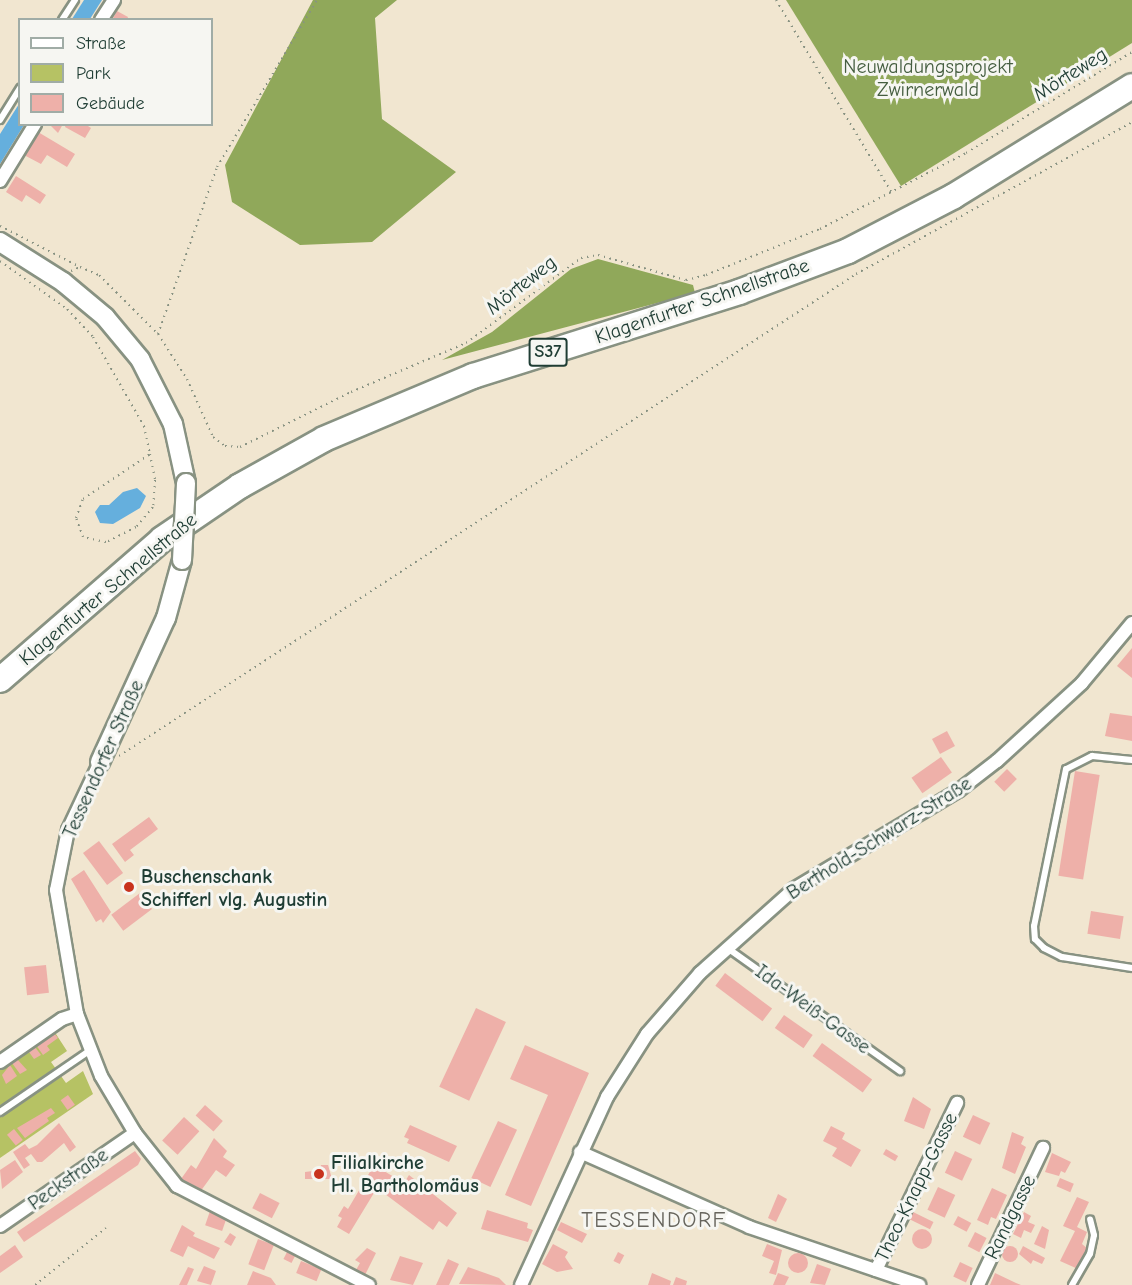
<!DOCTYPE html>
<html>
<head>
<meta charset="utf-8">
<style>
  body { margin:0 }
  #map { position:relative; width:1132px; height:1285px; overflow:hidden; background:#f1e6d0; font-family:"Comic Neue",sans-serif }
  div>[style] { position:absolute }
  .green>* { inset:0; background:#b6c264 }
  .forest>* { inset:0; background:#90a85a }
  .water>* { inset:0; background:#65afdd }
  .building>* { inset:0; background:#eeb0a9; transform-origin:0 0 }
  .round { border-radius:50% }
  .path>* { height:2px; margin-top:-1px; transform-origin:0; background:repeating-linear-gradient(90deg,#889282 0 1.5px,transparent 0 6px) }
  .roads { filter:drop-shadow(2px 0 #889282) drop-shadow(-2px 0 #889282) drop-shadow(0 2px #889282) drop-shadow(0 -2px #889282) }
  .lane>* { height:6px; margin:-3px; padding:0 3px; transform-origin:3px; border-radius:3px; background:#fff }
  .street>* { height:12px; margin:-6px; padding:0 6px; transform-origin:6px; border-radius:6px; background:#fff }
  .secondary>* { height:18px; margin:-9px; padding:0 9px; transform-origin:9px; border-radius:9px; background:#fff }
  .highway>* { height:24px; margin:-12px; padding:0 12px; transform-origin:12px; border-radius:12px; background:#fff }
  .bridges { filter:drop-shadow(2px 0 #889282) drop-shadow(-2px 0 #889282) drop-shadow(0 2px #889282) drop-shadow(0 -2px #889282) }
  .secondary-bridge>* { height:18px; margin:-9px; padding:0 9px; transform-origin:9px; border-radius:9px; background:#fff }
  .dots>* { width:16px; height:16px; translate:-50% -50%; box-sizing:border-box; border:3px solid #f6f6f2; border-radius:50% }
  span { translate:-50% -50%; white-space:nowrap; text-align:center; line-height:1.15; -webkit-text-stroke:6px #f6f6f2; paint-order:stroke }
  .shield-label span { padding:2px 4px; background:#f6f6f2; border:2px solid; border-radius:4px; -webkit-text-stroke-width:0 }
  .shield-label { font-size:18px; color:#1f3d34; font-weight:700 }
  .park-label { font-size:20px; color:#455e40 }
  .street-label { font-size:20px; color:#1f3d34 }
  .poi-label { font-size:20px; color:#1f3d34; font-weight:700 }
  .left { translate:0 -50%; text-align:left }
  .quarter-label { font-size:22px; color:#67655d; letter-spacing:1.5px }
  .legend { position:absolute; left:18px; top:18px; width:195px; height:108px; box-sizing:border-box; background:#f6f6f2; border:2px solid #a0aca6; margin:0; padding:8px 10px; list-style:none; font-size:18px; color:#1f3d34 }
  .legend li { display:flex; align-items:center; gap:12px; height:30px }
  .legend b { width:30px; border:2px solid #a0aca6 }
</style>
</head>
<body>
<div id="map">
  <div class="green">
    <div style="clip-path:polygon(54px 1031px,67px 1051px,51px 1062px,66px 1083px,83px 1071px,93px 1094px,0 1158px,0 1068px)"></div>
  </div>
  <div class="forest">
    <div style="clip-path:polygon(313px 0,397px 0,375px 18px,382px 119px,456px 172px,372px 242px,300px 245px,232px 202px,225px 165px)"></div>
    <div style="clip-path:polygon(786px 0,1132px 0,1132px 43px,901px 186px)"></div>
    <div style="clip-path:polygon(598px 259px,693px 285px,695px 293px,442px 360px,492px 332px,571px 269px)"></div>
  </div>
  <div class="water">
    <div style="clip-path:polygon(84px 0,102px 0,90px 19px,72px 19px)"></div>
    <div style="clip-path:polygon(19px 104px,20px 124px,24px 125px,0 164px,0 134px)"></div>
    <div style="clip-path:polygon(137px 488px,146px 496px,140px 508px,113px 524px,100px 523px,95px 512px,100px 505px,109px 505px,123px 492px)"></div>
  </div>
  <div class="building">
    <div style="clip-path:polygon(117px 11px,128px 17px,127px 20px,112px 20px)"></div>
    <div style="clip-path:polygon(49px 124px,63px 124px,58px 133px)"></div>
    <div style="clip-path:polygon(66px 124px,85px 124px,91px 128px,85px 138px,65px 127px)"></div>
    <div style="clip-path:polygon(38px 132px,75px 154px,67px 167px,47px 155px,41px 164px,24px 155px)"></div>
    <div style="clip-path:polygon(16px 176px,46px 195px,40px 204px,26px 195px,22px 202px,6px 192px)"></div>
    <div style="clip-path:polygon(1132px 648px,1132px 678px,1117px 666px)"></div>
    <div style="clip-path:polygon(1110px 713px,1132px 716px,1132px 741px,1105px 736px)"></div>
    <div style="left:947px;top:731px;width:17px;height:17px;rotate:62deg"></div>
    <div style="left:941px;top:757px;width:19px;height:36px;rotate:55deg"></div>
    <div style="left:1007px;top:769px;width:14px;height:18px;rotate:45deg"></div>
    <div style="left:1075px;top:771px;width:25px;height:106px;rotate:9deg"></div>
    <div style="clip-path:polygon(149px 817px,158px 829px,130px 850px,134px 855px,125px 862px,112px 844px)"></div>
    <div style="left:99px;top:841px;width:40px;height:20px;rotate:53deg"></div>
    <div style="clip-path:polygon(84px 870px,111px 912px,103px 923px,101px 919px,96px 922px,71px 879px)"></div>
    <div style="left:140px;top:893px;width:20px;height:36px;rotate:53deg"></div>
    <div style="left:1091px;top:911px;width:33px;height:23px;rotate:9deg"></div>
    <div style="left:46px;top:965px;width:28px;height:22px;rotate:84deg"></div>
    <div style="left:725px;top:973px;width:59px;height:16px;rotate:37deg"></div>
    <div style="left:476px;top:1008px;width:33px;height:87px;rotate:25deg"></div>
    <div style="left:784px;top:1015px;width:35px;height:16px;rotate:35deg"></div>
    <div style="clip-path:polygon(54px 1033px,58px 1038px,47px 1046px,50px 1050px,43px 1055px,36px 1045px)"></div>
    <div style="left:822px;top:1043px;width:62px;height:16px;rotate:36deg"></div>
    <div style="clip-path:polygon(525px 1045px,589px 1073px,531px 1206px,505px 1195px,548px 1095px,510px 1079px)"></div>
    <div style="clip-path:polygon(35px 1047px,41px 1055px,34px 1059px,29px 1052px)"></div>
    <div style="clip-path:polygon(17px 1059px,27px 1070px,20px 1074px,12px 1063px)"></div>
    <div style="clip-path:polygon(10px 1065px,17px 1076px,6px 1084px,2px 1075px)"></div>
    <div style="left:68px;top:1095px;width:12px;height:9px;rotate:55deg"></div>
    <div style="clip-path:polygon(913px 1097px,931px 1109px,924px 1129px,904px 1121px)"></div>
    <div style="left:205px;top:1105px;width:24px;height:14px;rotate:42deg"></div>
    <div style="clip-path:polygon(51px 1108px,55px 1113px,47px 1118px,49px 1121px,25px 1138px,17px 1128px)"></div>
    <div style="left:973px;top:1115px;width:19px;height:24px;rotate:25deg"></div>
    <div style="left:184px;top:1117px;width:21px;height:32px;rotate:43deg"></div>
    <div style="left:498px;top:1121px;width:21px;height:63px;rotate:25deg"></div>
    <div style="clip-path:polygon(59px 1123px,76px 1147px,70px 1152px,64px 1143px,42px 1162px,37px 1162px,31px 1154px,25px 1158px,30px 1165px,24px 1169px,13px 1152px,25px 1144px,29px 1149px,37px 1145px)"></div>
    <div style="clip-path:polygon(410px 1125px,457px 1146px,449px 1162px,407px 1143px,409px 1139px,404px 1137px)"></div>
    <div style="clip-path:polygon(831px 1126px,845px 1133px,842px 1139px,861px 1150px,851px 1167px,832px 1156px,837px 1148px,823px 1141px)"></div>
    <div style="left:14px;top:1129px;width:14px;height:9px;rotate:51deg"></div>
    <div style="clip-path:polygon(1012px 1132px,1024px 1137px,1021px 1144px,1026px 1147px,1015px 1174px,1002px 1168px)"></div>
    <div style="clip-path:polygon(214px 1138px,227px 1151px,223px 1157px,235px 1165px,226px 1177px,216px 1170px,200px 1192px,181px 1179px,191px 1165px,196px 1169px)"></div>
    <div style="left:886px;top:1149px;width:14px;height:6px;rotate:30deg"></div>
    <div style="clip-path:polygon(135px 1151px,141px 1159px,138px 1165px,24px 1242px,17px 1232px)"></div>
    <div style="left:955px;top:1151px;width:19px;height:24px;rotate:25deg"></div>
    <div style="clip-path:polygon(1052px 1153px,1071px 1162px,1065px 1173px,1061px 1171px,1059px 1176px,1045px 1172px)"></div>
    <div style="clip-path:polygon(15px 1160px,23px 1172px,2px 1189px,0 1170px)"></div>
    <div style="clip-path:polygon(321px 1165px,328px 1165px,332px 1179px,305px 1179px,305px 1172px,320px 1170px)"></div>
    <div style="clip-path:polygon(374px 1165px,404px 1183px,409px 1175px,457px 1213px,447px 1227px,439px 1221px,433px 1230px,377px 1188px,349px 1234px,337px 1227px,342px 1218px,338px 1216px,344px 1206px,348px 1209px)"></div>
    <div style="left:1060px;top:1178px;width:15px;height:9px;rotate:23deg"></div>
    <div style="left:938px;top:1187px;width:19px;height:25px;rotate:25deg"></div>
    <div style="clip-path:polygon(992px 1188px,1007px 1195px,996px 1219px,991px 1217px,988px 1225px,977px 1220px)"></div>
    <div style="left:260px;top:1193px;width:22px;height:17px;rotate:27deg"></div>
    <div style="clip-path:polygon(778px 1194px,787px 1199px,776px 1222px,768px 1218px)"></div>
    <div style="clip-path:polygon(1077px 1197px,1089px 1202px,1077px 1227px,1087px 1232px,1082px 1244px,1088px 1249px,1078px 1269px,1060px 1261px,1075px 1231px,1063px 1226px)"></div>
    <div style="clip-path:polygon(487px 1210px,528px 1223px,527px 1228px,533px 1230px,528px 1242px,481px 1229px)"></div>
    <div style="left:210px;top:1211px;width:18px;height:15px;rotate:19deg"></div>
    <div style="left:911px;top:1211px;width:25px;height:8px;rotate:26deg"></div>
    <div style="clip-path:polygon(1024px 1212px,1031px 1216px,1028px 1222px,1035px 1225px,1031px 1233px,1024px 1230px,1021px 1238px,1013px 1234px)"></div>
    <div style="left:958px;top:1216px;width:15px;height:10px;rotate:28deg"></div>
    <div style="clip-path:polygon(561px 1222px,587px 1234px,582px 1243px,557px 1230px)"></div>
    <div style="clip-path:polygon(182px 1225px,195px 1233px,193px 1236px,220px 1248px,214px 1259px,188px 1246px,183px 1257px,170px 1251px)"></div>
    <div style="clip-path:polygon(1042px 1226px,1049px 1230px,1045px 1249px,1034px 1244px)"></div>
    <div class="round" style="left:912px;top:1229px;width:20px;height:20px"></div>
    <div style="left:975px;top:1232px;width:13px;height:16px;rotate:27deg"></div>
    <div style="clip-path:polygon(230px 1233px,236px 1237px,231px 1246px,224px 1242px)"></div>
    <div style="left:258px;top:1239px;width:17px;height:27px;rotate:21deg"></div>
    <div style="clip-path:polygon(553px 1244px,568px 1252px,565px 1257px,573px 1269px,557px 1272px,542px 1264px)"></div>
    <div style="clip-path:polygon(767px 1244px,782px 1250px,776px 1275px,769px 1273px,774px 1261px,762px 1256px)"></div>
    <div style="clip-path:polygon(15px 1245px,23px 1257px,0 1273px,0 1256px)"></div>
    <div class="round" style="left:1002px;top:1246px;width:16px;height:16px"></div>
    <div style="clip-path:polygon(1023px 1246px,1045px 1258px,1042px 1264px,1033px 1260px,1031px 1264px,1019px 1254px)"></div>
    <div style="clip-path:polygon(367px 1248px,376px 1253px,365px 1275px,356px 1270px,360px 1263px,355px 1260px)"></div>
    <div style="left:288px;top:1250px;width:9px;height:10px;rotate:27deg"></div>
    <div style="left:618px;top:1252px;width:7px;height:10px;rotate:27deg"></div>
    <div class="round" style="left:788px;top:1253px;width:20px;height:20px"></div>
    <div style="clip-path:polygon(400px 1256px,423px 1263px,413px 1285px,390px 1280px)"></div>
    <div style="clip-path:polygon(448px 1259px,459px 1264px,449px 1285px,436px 1285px)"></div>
    <div style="left:301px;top:1261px;width:22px;height:13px;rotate:22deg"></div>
    <div style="left:960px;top:1262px;width:14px;height:16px;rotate:25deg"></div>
    <div style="clip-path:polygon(817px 1264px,831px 1269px,825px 1285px,810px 1283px)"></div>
    <div style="clip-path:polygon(204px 1266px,216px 1271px,211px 1285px,197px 1281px)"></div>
    <div style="clip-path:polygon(188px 1267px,194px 1269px,187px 1285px,179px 1285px)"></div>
    <div style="clip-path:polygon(468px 1267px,499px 1278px,506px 1285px,459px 1284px)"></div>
    <div style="clip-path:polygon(253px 1271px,271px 1278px,276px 1285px,247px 1285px)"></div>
    <div style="clip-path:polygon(652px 1273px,671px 1281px,670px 1285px,648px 1285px)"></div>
    <div style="clip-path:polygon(778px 1273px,789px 1277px,785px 1285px,773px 1285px)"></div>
    <div style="clip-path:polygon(995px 1273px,1016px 1283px,1021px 1285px,990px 1285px)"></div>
    <div style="clip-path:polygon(676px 1277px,687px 1281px,686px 1285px,673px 1285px)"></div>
  </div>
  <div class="path">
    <div style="left:776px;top:0;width:225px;rotate:59deg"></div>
    <div style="left:0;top:226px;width:90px;rotate:27.1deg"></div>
    <div style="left:0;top:261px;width:82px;rotate:35.6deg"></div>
    <div style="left:67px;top:309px;width:38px;rotate:47deg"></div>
    <div style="left:93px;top:337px;width:103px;rotate:60.2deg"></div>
    <div style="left:144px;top:426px;width:29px;rotate:78deg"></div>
    <div style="left:150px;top:454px;width:26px;rotate:79deg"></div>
    <div style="left:155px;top:480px;width:27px;rotate:94deg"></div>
    <div style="left:153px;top:507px;width:26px;rotate:130deg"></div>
    <div style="left:136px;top:527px;width:34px;rotate:153deg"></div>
    <div style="left:106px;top:542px;width:24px;rotate:-168deg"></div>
    <div style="left:83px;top:537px;width:20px;rotate:-110deg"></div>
    <div style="left:76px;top:518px;width:20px;rotate:-70deg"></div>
    <div style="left:83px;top:499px;width:81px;rotate:-33.9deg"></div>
    <div style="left:71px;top:271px;width:10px;rotate:-24deg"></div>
    <div style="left:80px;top:267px;width:21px;rotate:23deg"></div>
    <div style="left:99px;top:275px;width:83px;rotate:45deg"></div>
    <div style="left:158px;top:334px;width:54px;rotate:57.2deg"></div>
    <div style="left:187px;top:379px;width:64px;rotate:65.9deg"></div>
    <div style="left:213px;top:437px;width:15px;rotate:37deg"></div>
    <div style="left:225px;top:446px;width:15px;rotate:4deg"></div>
    <div style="left:240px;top:447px;width:124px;rotate:-26.4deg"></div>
    <div style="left:351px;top:392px;width:125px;rotate:-23.1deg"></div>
    <div style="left:466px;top:343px;width:143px;rotate:-36.5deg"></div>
    <div style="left:581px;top:258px;width:17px;rotate:-10deg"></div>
    <div style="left:598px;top:255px;width:91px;rotate:15.9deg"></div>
    <div style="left:686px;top:280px;width:21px;rotate:-14deg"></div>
    <div style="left:706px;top:275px;width:123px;rotate:-22deg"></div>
    <div style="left:820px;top:229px;width:165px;rotate:-27.5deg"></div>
    <div style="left:966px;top:153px;width:194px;rotate:-31.3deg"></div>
    <div style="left:158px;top:334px;width:177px;rotate:-70.5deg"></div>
    <div style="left:217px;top:167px;width:195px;rotate:-59.1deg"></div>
    <div style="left:119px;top:756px;width:881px;rotate:-33.18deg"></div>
    <div style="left:856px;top:274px;width:315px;rotate:-28.8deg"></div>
    <div style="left:35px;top:1285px;width:91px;rotate:-38.8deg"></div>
  </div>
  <div class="roads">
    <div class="lane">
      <div style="left:62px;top:20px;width:24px;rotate:-57deg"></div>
      <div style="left:0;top:120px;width:38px;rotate:-58deg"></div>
      <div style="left:1132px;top:760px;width:40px;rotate:-174.3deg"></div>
      <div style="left:1092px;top:756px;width:29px;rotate:153deg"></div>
      <div style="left:1066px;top:769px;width:160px;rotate:101.5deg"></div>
      <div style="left:1034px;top:926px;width:13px;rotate:86deg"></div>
      <div style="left:1035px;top:939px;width:13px;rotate:45deg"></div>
      <div style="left:1044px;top:948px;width:20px;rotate:27deg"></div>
      <div style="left:1062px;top:957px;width:71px;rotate:8.9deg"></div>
      <div style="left:726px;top:947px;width:214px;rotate:35.5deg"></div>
      <div style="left:0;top:1112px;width:108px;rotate:-34.4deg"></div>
      <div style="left:1072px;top:1285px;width:36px;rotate:-60deg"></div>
      <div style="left:1090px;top:1254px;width:19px;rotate:-78deg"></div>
      <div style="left:1094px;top:1235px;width:16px;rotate:-104deg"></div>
    </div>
    <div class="street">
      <div style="left:101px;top:20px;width:24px;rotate:-57deg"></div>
      <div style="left:0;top:181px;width:67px;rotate:-58.4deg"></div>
      <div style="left:100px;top:762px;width:75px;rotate:115.2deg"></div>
      <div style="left:68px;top:830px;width:61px;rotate:101.3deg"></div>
      <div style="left:56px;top:890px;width:126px;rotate:80.4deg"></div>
      <div style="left:77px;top:1014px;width:66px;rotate:68.8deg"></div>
      <div style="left:101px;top:1076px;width:66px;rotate:59.2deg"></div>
      <div style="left:135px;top:1133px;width:68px;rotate:51.6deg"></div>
      <div style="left:177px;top:1186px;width:216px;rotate:27.3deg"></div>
      <div style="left:0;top:1062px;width:75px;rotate:-34.7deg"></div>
      <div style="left:62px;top:1019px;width:16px;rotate:-18deg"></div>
      <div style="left:580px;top:1152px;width:185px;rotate:23.9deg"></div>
      <div style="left:749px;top:1227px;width:180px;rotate:18.8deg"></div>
      <div style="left:0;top:1226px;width:164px;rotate:-34.6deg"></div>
      <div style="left:876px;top:1270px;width:186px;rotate:-64.1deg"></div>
      <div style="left:521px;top:1285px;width:207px;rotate:-65.4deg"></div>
      <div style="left:607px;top:1097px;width:75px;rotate:-57.6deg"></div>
      <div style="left:647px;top:1034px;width:81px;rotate:-49deg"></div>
      <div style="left:700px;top:973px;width:126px;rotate:-41.8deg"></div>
      <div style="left:794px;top:889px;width:191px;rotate:-30.9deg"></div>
      <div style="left:958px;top:791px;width:49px;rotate:-37.6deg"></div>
      <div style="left:997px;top:761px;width:115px;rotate:-42.5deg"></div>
      <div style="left:1082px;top:683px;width:78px;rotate:-50.2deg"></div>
      <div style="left:978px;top:1285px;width:152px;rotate:-64.6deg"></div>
    </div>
    <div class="secondary">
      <div style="left:0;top:242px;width:75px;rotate:32.4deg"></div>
      <div style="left:63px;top:282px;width:55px;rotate:39.8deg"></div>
      <div style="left:105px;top:317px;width:55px;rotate:50.2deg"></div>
      <div style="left:140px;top:359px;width:73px;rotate:63.1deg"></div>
      <div style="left:173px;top:424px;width:60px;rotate:77.6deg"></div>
      <div style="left:100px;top:762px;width:158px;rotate:-65.4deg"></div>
      <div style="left:166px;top:618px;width:60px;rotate:-74.6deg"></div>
    </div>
    <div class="highway">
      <div style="left:0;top:680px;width:215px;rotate:-41deg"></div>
      <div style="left:162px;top:539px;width:94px;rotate:-34.2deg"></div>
      <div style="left:240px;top:486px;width:96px;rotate:-29.2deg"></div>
      <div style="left:324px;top:439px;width:162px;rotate:-22.9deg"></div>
      <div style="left:473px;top:376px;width:279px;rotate:-17.5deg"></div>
      <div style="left:739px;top:292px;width:116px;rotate:-20.6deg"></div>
      <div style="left:848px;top:251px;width:119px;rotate:-27.4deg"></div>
      <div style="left:954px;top:196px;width:209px;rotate:-31.7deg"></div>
    </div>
  </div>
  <div class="bridges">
    <div class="secondary-bridge">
      <div style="left:182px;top:560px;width:77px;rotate:-87deg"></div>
    </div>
  </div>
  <div class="dots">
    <div style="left:129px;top:887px;background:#c8321e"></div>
    <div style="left:319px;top:1174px;background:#c8321e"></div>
  </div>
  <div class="shield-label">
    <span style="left:548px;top:352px">S37</span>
  </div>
  <div class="park-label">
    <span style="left:928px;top:78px">Neuwaldungsprojekt<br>Zwirnerwald</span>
  </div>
  <div class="street-label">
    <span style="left:1070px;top:74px;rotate:-32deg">Mörteweg</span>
    <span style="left:521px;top:285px;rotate:-38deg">Mörteweg</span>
    <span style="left:702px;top:301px;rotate:-19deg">Klagenfurter Schnellstraße</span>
    <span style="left:108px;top:589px;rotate:-40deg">Klagenfurter Schnellstraße</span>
    <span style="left:103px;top:759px;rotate:-66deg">Tessendorfer Straße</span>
    <span style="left:879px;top:838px;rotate:-32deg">Berthold-Schwarz-Straße</span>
    <span style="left:813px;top:1009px;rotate:36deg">Ida-Weiß-Gasse</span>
    <span style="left:68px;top:1179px;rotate:-35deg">Peckstraße</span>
    <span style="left:916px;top:1187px;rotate:-64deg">Theo-Knapp-Gasse</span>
    <span style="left:1010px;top:1217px;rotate:-64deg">Randgasse</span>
  </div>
  <div class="poi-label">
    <span class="left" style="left:141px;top:888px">Buschenschank<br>Schifferl vlg. Augustin</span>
    <span class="left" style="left:331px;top:1174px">Filialkirche<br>Hl. Bartholomäus</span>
  </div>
  <div class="quarter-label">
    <span style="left:654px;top:1221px">TESSENDORF</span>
  </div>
  <ul class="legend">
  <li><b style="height:8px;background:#fff"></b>Straße</li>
  <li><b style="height:16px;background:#b6c264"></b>Park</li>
  <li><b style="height:16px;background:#eeb0a9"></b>Gebäude</li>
  </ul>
</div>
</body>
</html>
